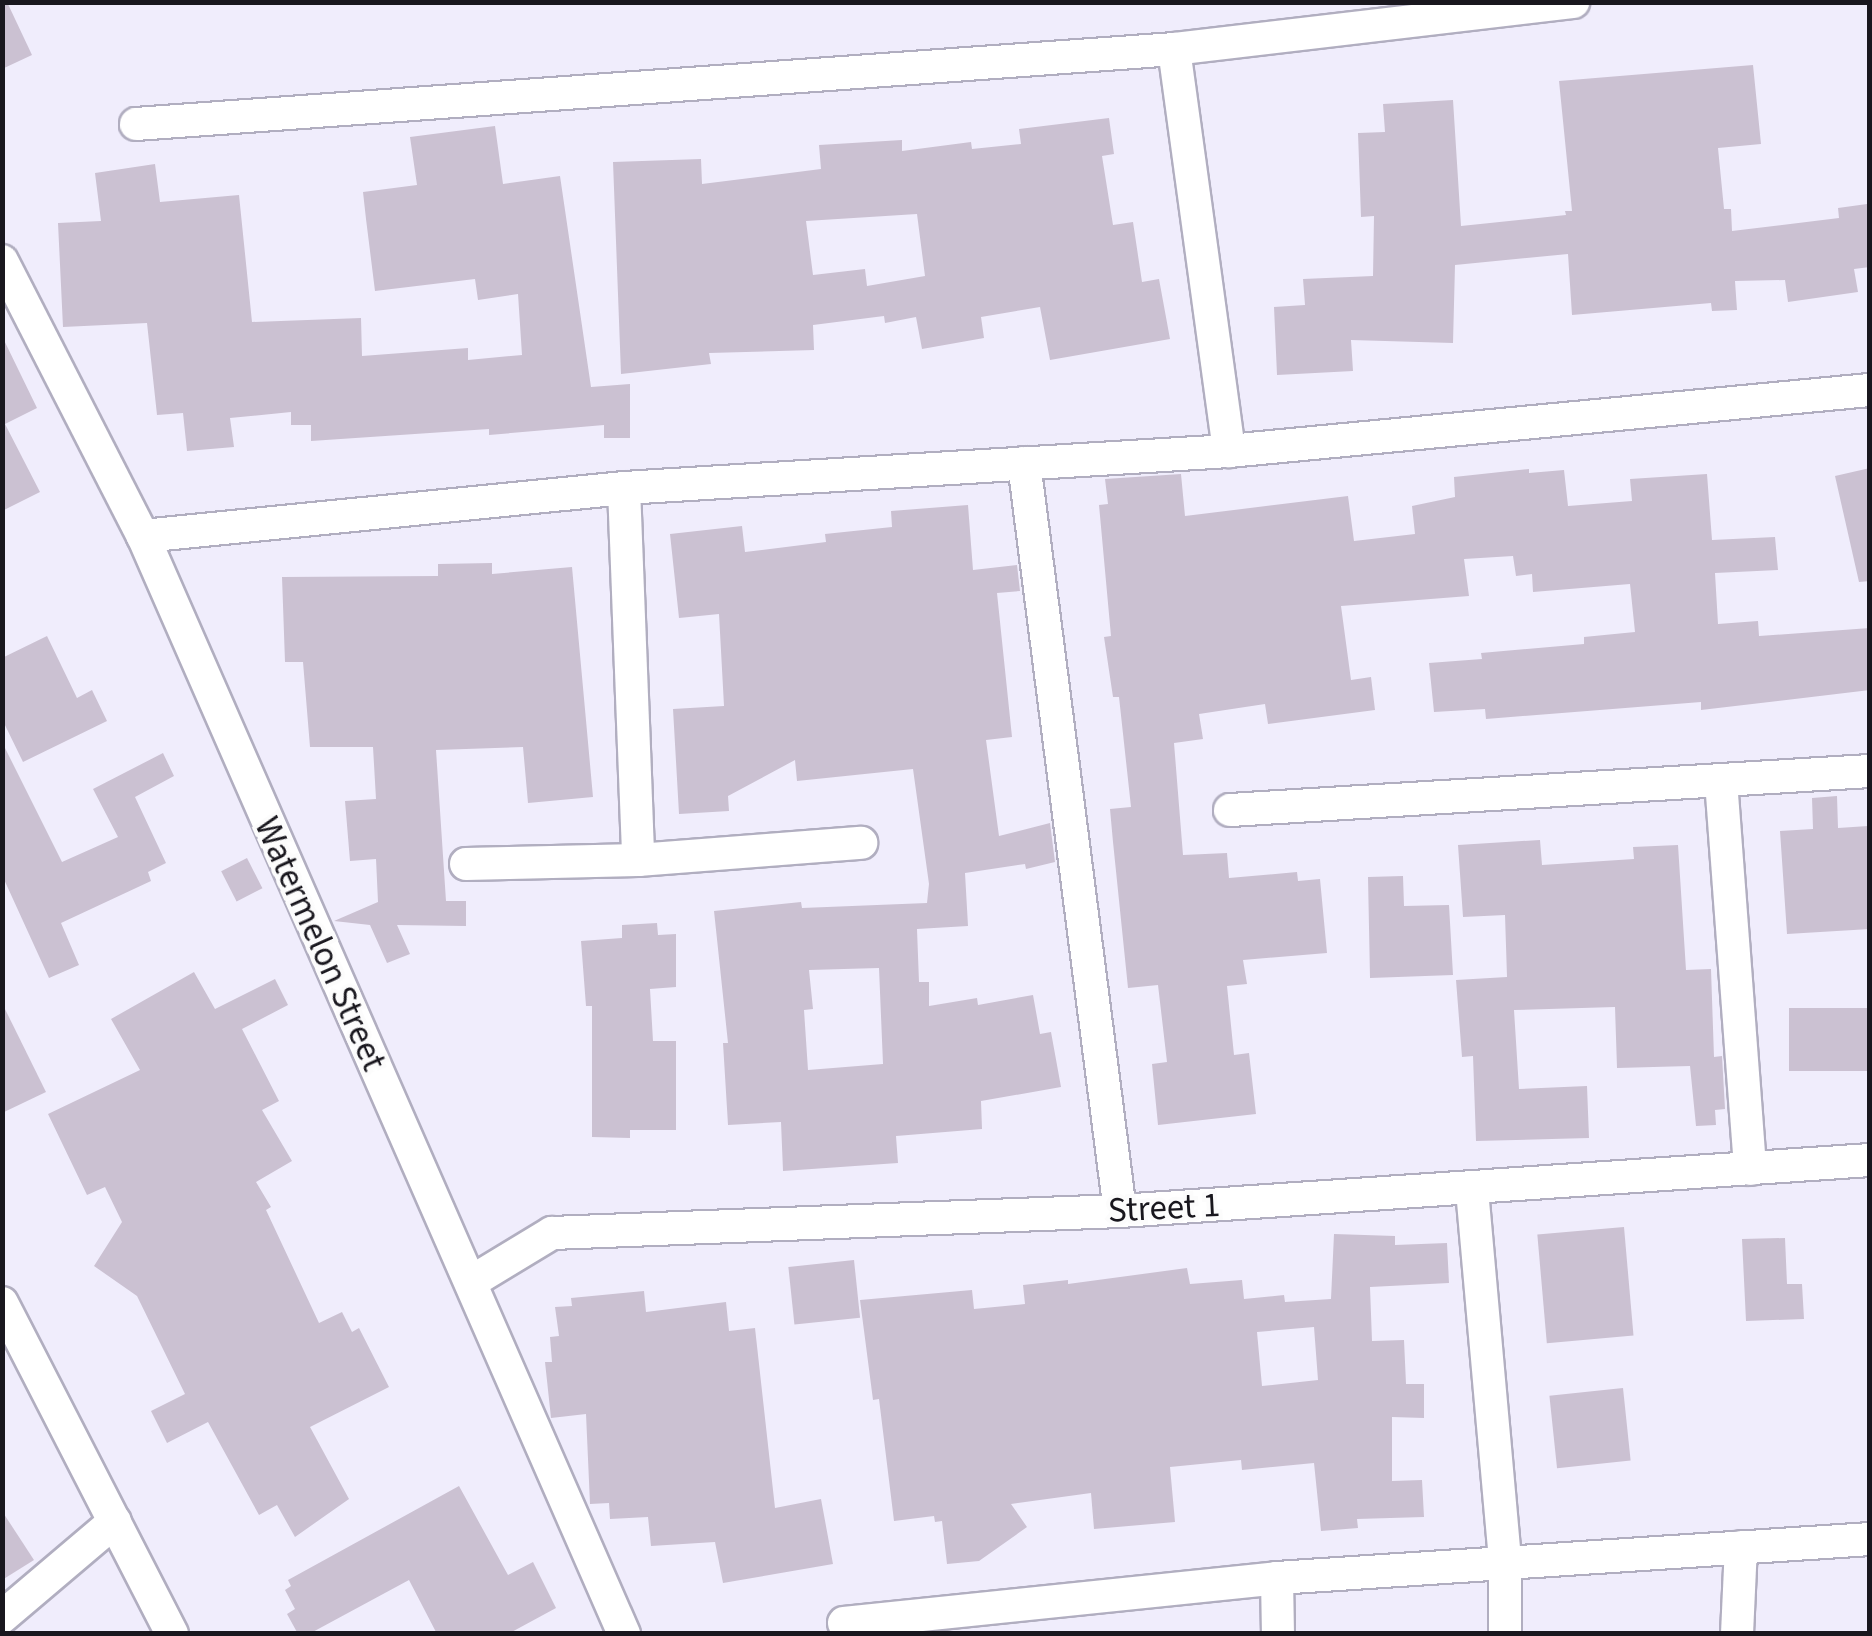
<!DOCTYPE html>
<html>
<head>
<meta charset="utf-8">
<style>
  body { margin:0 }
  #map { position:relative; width:1872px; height:1636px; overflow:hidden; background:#f0edfc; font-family:"Source Sans 3",sans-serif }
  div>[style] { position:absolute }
  .building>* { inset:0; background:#cbc1d2; transform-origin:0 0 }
  .roads { filter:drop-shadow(2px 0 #b1aec0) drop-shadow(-2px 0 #b1aec0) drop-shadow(0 2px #b1aec0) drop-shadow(0 -2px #b1aec0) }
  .minor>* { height:32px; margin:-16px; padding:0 16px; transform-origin:16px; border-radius:16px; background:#fff }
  span { translate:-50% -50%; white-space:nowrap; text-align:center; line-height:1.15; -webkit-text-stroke:8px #fcfcfc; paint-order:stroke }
  .street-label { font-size:35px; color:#19171e }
  .frame { position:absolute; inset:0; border:5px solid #19171e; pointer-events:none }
</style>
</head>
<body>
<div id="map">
  <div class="building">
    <div style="clip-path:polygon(2px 2px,7px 2px,32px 55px,2px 69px)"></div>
    <div style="clip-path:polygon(1753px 65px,1761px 144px,1718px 148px,1724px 209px,1731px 209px,1732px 231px,1839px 218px,1838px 208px,1867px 204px,1870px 267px,1854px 269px,1858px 292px,1788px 302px,1785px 280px,1735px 281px,1737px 310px,1712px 311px,1711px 303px,1572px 315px,1568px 254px,1455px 265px,1453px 343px,1351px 340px,1353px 371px,1277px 375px,1274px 307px,1305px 305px,1303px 279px,1373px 276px,1374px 216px,1361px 217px,1358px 133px,1385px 132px,1383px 104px,1453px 100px,1461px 226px,1566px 215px,1565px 211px,1572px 211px,1559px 81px)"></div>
    <div style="clip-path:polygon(evenodd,1109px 118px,1114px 154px,1102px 156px,1113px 225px,1133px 222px,1142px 282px,1159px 279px,1170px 339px,1050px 360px,1040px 307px,981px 317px,984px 338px,922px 349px,916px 317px,885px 323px,884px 316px,813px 325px,814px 350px,709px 353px,711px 364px,621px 374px,613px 162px,701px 159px,702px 184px,821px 169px,819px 145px,902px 140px,902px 151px,971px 142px,972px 149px,1021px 144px,1019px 129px,1109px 118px,917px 214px,925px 276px,867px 286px,865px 269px,813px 275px,806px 221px,917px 214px)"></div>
    <div style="clip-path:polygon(495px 126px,503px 184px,560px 176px,591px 387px,630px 384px,630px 438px,604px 438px,604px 425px,489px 435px,489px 429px,311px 441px,311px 425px,291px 425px,291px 412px,230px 418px,234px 447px,187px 451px,183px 413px,157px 415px,147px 323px,63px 327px,58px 223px,101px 221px,95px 173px,155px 164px,160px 202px,239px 195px,252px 322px,361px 318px,362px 356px,468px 348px,468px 360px,522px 355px,518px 294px,478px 300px,475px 279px,375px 291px,366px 219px,363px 192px,417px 185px,410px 137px)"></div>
    <div style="clip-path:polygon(2px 336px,37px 408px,5px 424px,40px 492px,2px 511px)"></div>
    <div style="clip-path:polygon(1870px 468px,1870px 581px,1859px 582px,1835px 476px)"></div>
    <div style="clip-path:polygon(1529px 469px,1529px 473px,1564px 470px,1568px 506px,1632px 501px,1630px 479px,1707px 474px,1712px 540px,1775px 537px,1778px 570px,1715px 573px,1718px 624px,1758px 621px,1759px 636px,1870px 628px,1870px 690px,1701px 710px,1701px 702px,1486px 719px,1485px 709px,1434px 712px,1429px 663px,1482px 659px,1481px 653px,1584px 644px,1584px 637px,1635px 632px,1630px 584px,1533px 592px,1532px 574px,1516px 576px,1513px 556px,1464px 559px,1469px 596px,1341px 606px,1351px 680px,1371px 677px,1375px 710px,1268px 724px,1265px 704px,1199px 714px,1203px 739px,1174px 743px,1183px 855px,1227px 853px,1229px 878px,1297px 872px,1298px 881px,1320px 879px,1327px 953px,1243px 960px,1247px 984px,1227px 986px,1234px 1055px,1249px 1053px,1256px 1114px,1158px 1125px,1152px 1064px,1167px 1062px,1158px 985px,1128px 988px,1113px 842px,1110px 809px,1131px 807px,1119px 697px,1113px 697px,1104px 637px,1111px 636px,1099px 505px,1108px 504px,1105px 479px,1181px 474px,1185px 516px,1348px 496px,1354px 541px,1415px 534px,1412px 506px,1455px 497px,1454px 477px)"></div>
    <div style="clip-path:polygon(evenodd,968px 505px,973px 570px,1017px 565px,1020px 591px,997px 593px,1012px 737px,986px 740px,999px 836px,1050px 823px,1055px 862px,1026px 869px,1025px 864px,965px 873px,968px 926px,917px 929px,919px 982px,929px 982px,929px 1006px,977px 998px,978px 1005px,1033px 995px,1040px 1034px,1051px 1032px,1061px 1087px,981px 1101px,982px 1129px,896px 1136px,898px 1163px,783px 1171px,781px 1122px,728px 1125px,723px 1043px,728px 1043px,714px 911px,801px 902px,802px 908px,927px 903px,929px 884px,913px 769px,797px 781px,795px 760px,728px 796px,729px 811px,679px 814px,673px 709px,724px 706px,719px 614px,679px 618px,670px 534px,742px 526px,745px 552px,826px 542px,825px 534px,892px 527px,891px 511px,968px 505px,879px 968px,883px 1064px,808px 1070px,804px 1010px,813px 1009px,809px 970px,879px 968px)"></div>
    <div style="clip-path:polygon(492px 563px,492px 574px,572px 567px,593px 797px,528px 803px,523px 747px,436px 750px,446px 901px,466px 901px,466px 926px,397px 925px,410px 954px,387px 963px,370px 925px,334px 921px,378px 902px,376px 859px,350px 861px,345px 801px,376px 799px,373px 747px,310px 747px,303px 662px,285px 662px,282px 577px,438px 576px,438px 564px)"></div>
    <div style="clip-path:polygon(47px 636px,77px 698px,92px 690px,107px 721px,23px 762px,2px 719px,2px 658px)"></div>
    <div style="clip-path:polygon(2px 742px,62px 862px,118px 837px,93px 789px,163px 753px,174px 776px,135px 797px,166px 863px,148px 872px,151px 881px,61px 923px,79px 965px,49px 978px,2px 875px)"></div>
    <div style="clip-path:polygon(1837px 796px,1838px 828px,1868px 826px,1870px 929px,1787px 934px,1780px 831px,1813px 829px,1812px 798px)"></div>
    <div style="clip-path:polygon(1540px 840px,1542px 865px,1634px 859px,1633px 847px,1678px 845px,1686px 970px,1711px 969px,1714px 1057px,1722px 1056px,1725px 1109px,1715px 1110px,1716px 1125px,1696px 1126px,1690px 1066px,1617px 1068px,1615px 1007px,1514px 1010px,1519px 1089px,1587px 1086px,1589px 1138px,1476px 1141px,1473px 1056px,1462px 1057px,1456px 980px,1507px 977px,1505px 915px,1463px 917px,1458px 845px)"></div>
    <div style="left:247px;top:858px;width:34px;height:29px;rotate:63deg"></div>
    <div style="clip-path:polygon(1403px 876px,1404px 906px,1449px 905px,1453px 975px,1370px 978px,1368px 877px)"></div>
    <div style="clip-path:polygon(657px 923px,658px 935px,676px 934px,676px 987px,650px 989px,653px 1041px,676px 1041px,676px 1130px,630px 1130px,630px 1138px,592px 1137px,592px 1006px,586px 1006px,581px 941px,622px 938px,622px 925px)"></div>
    <div style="clip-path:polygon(194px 972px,215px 1009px,275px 979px,288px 1005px,242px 1029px,279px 1101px,262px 1110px,292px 1161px,256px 1182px,271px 1207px,266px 1210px,319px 1323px,342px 1312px,352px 1332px,359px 1328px,389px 1387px,310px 1427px,349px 1499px,295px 1537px,277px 1505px,259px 1515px,208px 1422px,167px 1443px,151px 1411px,185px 1394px,137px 1296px,94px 1266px,122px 1222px,105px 1187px,87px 1195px,48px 1114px,140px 1070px,111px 1019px)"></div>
    <div style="clip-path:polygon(2px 1003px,46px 1092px,2px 1113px)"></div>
    <div style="left:1870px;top:1008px;width:63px;height:81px;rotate:90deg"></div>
    <div style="left:1624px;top:1227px;width:109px;height:87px;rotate:85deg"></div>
    <div style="clip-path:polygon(evenodd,1334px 1234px,1395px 1236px,1395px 1245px,1447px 1243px,1449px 1283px,1370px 1287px,1372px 1341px,1404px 1340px,1406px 1384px,1424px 1384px,1424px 1418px,1392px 1417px,1392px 1481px,1422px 1480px,1424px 1517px,1357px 1519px,1358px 1528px,1321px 1531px,1314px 1463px,1242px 1470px,1241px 1460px,1170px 1467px,1175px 1522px,1094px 1529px,1091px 1493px,1011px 1504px,1027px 1527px,979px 1561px,947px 1564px,942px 1521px,935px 1522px,934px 1516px,894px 1521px,879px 1399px,873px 1400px,860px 1300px,972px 1290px,974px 1309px,1025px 1304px,1023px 1285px,1068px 1280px,1068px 1284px,1187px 1268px,1190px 1284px,1242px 1280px,1244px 1299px,1284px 1295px,1285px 1302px,1331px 1299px,1334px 1234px,1314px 1327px,1318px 1380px,1262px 1386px,1257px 1332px,1314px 1327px)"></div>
    <div style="clip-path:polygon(1785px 1238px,1787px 1284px,1802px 1284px,1804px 1319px,1746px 1321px,1742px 1239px)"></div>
    <div style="left:854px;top:1260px;width:58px;height:66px;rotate:84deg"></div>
    <div style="clip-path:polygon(644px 1291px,646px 1312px,726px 1302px,729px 1331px,755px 1328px,775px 1508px,821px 1499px,833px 1564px,723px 1583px,715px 1542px,651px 1546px,648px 1517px,610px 1519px,609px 1503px,590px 1504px,586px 1414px,551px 1418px,545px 1362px,552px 1362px,550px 1337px,559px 1336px,555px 1307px,572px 1306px,571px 1298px)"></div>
    <div style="left:1623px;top:1388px;width:73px;height:74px;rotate:84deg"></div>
    <div style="clip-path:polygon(459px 1486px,508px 1575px,533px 1562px,556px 1608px,508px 1634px,437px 1634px,409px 1580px,309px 1634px,298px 1634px,287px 1614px,295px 1609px,285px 1590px,291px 1586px,288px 1580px)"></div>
    <div style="clip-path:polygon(2px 1511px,34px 1560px,2px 1580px)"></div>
  </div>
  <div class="roads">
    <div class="minor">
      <div style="left:1174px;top:49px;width:406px;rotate:82.2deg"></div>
      <div style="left:136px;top:124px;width:1041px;rotate:-4.13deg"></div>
      <div style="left:1174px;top:49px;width:402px;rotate:-6.7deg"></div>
      <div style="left:2px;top:261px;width:309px;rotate:62.9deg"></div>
      <div style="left:143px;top:536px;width:1199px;rotate:66.34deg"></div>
      <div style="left:1024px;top:463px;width:754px;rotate:82.69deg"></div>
      <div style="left:624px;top:488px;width:372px;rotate:87.8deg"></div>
      <div style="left:143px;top:536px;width:483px;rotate:-5.7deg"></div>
      <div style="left:624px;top:488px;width:606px;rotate:-3.5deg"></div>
      <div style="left:1229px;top:451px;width:644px;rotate:-5.44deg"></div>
      <div style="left:1721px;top:781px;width:389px;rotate:85.7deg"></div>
      <div style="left:1230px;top:810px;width:641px;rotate:-3.49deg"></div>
      <div style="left:466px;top:864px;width:172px;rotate:-1.3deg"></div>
      <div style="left:638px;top:860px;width:224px;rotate:-4.4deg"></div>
      <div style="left:1472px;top:1190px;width:373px;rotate:84.9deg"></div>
      <div style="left:1505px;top:1562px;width:72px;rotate:90deg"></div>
      <div style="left:471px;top:1282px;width:95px;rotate:-31.2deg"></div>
      <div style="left:552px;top:1233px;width:568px;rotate:-2.22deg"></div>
      <div style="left:1120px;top:1211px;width:752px;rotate:-3.89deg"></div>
      <div style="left:2px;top:1303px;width:372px;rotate:62.8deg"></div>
      <div style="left:1277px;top:1578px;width:56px;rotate:89deg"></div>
      <div style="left:2px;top:1617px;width:148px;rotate:-40.3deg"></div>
      <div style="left:844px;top:1623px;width:435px;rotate:-5.9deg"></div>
      <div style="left:1277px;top:1578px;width:594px;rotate:-3.76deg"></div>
      <div style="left:1737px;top:1634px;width:87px;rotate:-87.4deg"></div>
    </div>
  </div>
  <div class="street-label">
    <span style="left:320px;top:944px;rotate:66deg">Watermelon Street</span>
    <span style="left:1164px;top:1208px;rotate:-3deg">Street 1</span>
  </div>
  <div class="frame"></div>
</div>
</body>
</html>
